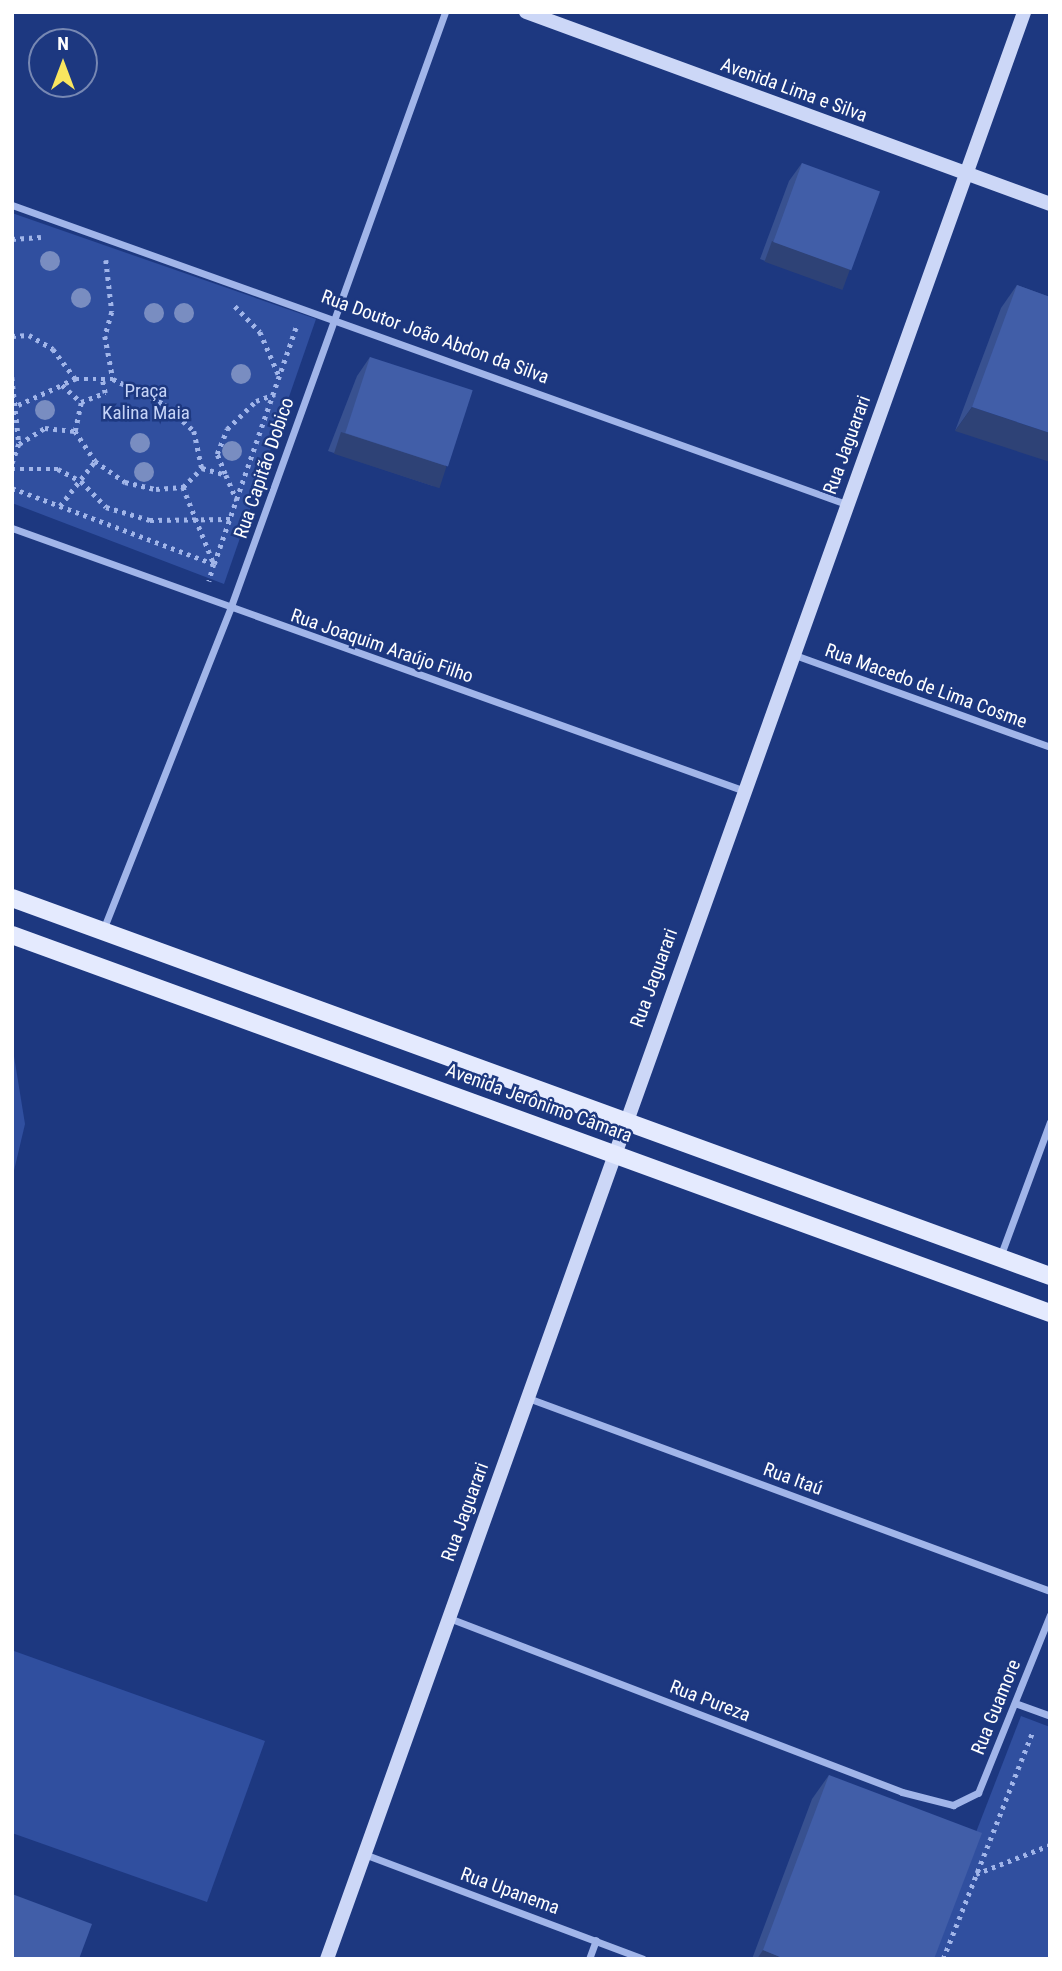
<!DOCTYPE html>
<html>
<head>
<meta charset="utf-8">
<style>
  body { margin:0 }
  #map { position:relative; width:1062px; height:1971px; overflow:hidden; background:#1d3880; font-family:"Roboto Condensed",sans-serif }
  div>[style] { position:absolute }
  .green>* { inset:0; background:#304f9f }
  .path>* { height:4.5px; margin-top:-2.25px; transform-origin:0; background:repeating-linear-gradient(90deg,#a1b5e9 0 3.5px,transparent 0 8.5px) }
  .street>* { height:7px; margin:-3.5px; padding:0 3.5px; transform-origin:3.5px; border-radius:3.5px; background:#a1b5e9 }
  .secondary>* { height:14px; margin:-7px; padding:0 7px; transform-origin:7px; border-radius:7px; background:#ccd7f7 }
  .primary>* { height:18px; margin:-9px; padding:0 9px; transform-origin:9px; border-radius:9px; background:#e4eafe }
  .trees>* { width:20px; height:20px; margin:-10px; border-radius:50%; background:#798dc1 }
  .wall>* { inset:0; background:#385190 }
  .shaded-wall>* { inset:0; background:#2e4276; transform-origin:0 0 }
  .building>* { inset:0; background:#415ea8; transform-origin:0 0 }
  span { translate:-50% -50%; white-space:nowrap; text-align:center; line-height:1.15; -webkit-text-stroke:5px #1d3880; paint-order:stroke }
  .street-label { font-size:19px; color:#fff }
  .park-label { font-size:19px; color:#c5d3f7 }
  .frame { position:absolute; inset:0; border:14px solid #fff; pointer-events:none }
  .north { position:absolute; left:28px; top:28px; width:70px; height:70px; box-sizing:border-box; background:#1d3880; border:2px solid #7788b3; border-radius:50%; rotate:0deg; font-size:19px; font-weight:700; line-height:28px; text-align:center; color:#fff }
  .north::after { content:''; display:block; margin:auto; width:24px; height:32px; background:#f9e65f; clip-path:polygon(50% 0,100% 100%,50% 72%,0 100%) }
</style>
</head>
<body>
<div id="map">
  <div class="green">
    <div style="clip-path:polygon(12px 213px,316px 319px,224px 584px,12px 503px)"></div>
    <div style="clip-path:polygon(12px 1044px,25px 1124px,12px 1179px)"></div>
    <div style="clip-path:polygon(14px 1651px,265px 1741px,207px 1902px,12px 1833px)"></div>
    <div style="clip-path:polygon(1021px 1716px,1050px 1727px,1050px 1959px,927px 1959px)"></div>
  </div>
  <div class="path">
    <div style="left:12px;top:239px;width:29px;rotate:-4deg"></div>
    <div style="left:106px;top:260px;width:52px;rotate:83.4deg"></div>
    <div style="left:112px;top:312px;width:25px;rotate:106deg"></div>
    <div style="left:105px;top:336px;width:44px;rotate:79.5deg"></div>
    <div style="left:113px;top:379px;width:57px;rotate:26.1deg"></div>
    <div style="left:164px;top:404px;width:40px;rotate:42deg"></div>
    <div style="left:194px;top:431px;width:38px;rotate:78deg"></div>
    <div style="left:202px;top:468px;width:25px;rotate:16deg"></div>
    <div style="left:226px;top:475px;width:28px;rotate:67deg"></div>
    <div style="left:235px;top:306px;width:36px;rotate:46deg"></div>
    <div style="left:260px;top:332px;width:50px;rotate:66.5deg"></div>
    <div style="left:12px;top:336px;width:17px;rotate:-3deg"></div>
    <div style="left:29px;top:335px;width:28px;rotate:30deg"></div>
    <div style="left:53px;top:349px;width:38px;rotate:53deg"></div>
    <div style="left:76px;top:379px;width:37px"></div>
    <div style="left:12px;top:377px;width:67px;rotate:84deg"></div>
    <div style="left:19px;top:444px;width:21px;rotate:109deg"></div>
    <div style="left:76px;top:379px;width:15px;rotate:157deg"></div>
    <div style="left:62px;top:385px;width:25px;rotate:42deg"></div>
    <div style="left:18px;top:405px;width:48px;rotate:-24.4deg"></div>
    <div style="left:75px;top:431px;width:30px;rotate:-78deg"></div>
    <div style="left:81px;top:402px;width:26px;rotate:-21deg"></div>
    <div style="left:105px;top:393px;width:14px;rotate:-102deg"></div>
    <div style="left:19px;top:444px;width:31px;rotate:-32deg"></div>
    <div style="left:45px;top:428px;width:30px;rotate:6deg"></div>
    <div style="left:75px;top:431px;width:36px;rotate:56deg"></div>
    <div style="left:95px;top:461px;width:37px;rotate:35deg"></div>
    <div style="left:125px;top:482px;width:32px;rotate:13deg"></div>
    <div style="left:156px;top:489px;width:27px;rotate:-4deg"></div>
    <div style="left:183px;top:487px;width:27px;rotate:-45deg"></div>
    <div style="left:12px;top:469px;width:46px"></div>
    <div style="left:58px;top:469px;width:26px;rotate:28deg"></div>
    <div style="left:81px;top:481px;width:36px;rotate:46deg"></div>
    <div style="left:106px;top:507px;width:46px;rotate:16.5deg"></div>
    <div style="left:150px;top:520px;width:80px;rotate:-0.7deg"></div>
    <div style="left:225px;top:474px;width:22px;rotate:-112deg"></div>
    <div style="left:217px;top:454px;width:27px;rotate:-68deg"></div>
    <div style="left:227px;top:429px;width:40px;rotate:-44deg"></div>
    <div style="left:256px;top:401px;width:20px;rotate:-20deg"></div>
    <div style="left:183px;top:487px;width:83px;rotate:68.1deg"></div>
    <div style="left:214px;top:564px;width:18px;rotate:106deg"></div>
    <div style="left:12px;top:488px;width:216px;rotate:20.6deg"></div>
    <div style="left:214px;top:564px;width:251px;rotate:-70.9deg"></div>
    <div style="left:60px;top:506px;width:57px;rotate:-52.1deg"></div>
    <div style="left:976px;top:1874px;width:79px;rotate:-21.4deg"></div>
    <div style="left:943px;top:1959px;width:245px;rotate:-68.5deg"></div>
  </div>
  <div class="street">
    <div style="left:12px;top:205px;width:886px;rotate:19.72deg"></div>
    <div style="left:12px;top:528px;width:776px;rotate:19.74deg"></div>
    <div style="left:792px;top:654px;width:274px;rotate:19.8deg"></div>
    <div style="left:103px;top:930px;width:345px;rotate:-68.4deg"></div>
    <div style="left:230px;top:609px;width:635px;rotate:-70.19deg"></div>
    <div style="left:1000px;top:1257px;width:144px;rotate:-69.7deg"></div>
    <div style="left:528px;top:1398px;width:557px;rotate:20.29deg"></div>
    <div style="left:449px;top:1618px;width:485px;rotate:21deg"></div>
    <div style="left:902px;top:1792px;width:53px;rotate:14.3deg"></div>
    <div style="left:953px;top:1805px;width:28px;rotate:-26deg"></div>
    <div style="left:978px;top:1793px;width:192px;rotate:-68deg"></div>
    <div style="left:1015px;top:1703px;width:37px;rotate:20deg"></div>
    <div style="left:364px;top:1854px;width:298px;rotate:20.6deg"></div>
    <div style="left:589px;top:1959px;width:20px;rotate:-70deg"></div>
  </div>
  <div class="secondary">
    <div style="left:526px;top:12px;width:558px;rotate:20.12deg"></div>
    <div style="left:327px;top:1959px;width:2068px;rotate:-70.3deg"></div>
  </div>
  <div class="primary">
    <div style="left:12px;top:898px;width:1105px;rotate:20.01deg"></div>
    <div style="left:12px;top:935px;width:1105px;rotate:20.01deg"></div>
  </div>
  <div class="trees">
    <div style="left:50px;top:261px"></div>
    <div style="left:81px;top:298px"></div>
    <div style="left:154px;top:313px"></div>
    <div style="left:184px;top:313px"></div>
    <div style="left:241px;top:374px"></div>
    <div style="left:45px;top:410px"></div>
    <div style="left:140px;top:443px"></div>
    <div style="left:232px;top:451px"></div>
    <div style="left:144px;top:472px"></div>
  </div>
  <div class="wall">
    <div style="clip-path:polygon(802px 163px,838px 288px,760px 259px,789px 181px)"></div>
    <div style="clip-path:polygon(1017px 285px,1050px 297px,955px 431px,1001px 308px)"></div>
    <div style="clip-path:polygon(370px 357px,446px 467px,433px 486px,328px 451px,357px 376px)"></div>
    <div style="clip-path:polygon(829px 1775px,934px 1959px,752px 1959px,812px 1799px)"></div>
  </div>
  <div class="shaded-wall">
    <div style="left:772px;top:241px;width:83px;height:22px;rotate:20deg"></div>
    <div style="clip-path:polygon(972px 407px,1050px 433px,1050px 462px,955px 431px)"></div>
    <div style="left:341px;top:432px;width:111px;height:23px;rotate:18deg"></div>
    <div style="clip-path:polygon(763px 1950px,785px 1959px,757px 1959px)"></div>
  </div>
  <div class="building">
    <div style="left:802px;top:163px;width:83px;height:84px;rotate:20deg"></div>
    <div style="clip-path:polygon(1017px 285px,1050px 297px,1050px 433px,972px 407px)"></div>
    <div style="left:370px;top:357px;width:108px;height:80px;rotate:18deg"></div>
    <div style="clip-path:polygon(829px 1775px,982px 1833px,934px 1959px,785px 1959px,763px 1950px)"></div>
    <div style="clip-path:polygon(12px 1894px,92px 1924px,79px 1959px,12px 1959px)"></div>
  </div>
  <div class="street-label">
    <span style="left:794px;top:90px;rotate:20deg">Avenida Lima e Silva</span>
    <span style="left:435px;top:337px;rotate:20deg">Rua Doutor João Abdon da Silva</span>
    <span style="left:847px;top:445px;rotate:-70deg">Rua Jaguarari</span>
    <span style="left:264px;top:468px;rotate:-71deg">Rua Capitão Dobico</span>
    <span style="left:382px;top:646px;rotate:19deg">Rua Joaquim Araújo Filho</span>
    <span style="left:926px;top:686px;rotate:20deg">Rua Macedo de Lima Cosme</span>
    <span style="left:654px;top:978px;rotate:-70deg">Rua Jaguarari</span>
    <span style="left:539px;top:1103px;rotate:20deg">Avenida Jerônimo Câmara</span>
    <span style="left:793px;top:1479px;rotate:20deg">Rua Itaú</span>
    <span style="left:465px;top:1512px;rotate:-70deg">Rua Jaguarari</span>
    <span style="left:710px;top:1701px;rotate:21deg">Rua Pureza</span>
    <span style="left:996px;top:1707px;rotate:-68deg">Rua Guamore</span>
    <span style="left:510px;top:1891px;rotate:20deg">Rua Upanema</span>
  </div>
  <div class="park-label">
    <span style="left:146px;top:402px">Praça<br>Kalina Maia</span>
  </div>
  <div class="frame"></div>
  <div class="north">N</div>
</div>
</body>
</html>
